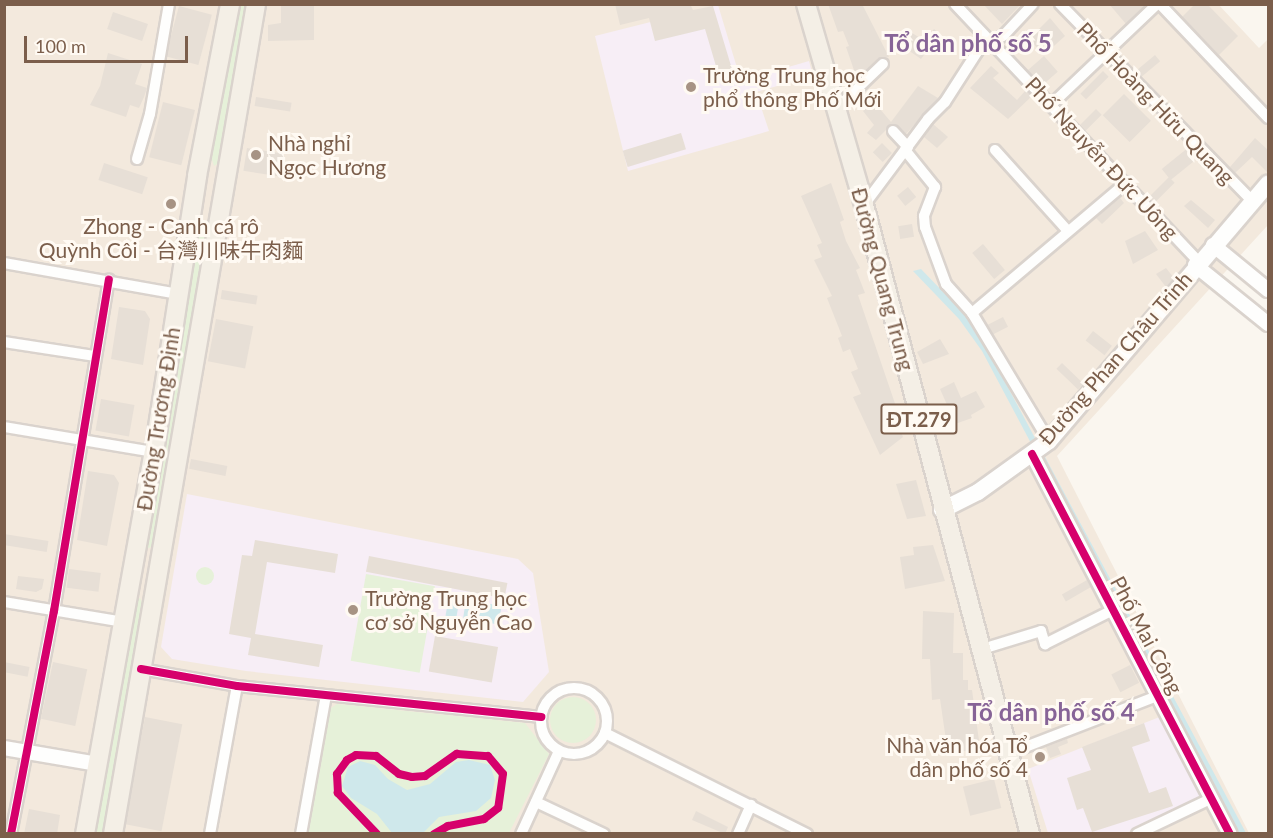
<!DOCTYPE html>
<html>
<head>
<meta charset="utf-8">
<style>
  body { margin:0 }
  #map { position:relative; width:1273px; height:838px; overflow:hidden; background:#faf6ef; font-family:Lato,"Noto Sans SC",sans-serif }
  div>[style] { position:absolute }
  .residential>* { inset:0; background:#f3e9dd }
  .education>* { inset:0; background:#f7eef6 }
  .green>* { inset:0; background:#e6f1d9; transform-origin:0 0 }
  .round { border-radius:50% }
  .water>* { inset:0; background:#cfe8eb; transform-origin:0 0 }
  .building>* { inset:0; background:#e7dfd6; transform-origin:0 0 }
  .roads { filter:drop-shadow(2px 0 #dad3cd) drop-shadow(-2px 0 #dad3cd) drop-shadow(0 2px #dad3cd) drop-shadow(0 -2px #dad3cd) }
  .minor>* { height:10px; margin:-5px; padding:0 5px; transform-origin:5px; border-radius:5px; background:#fefefd }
  .minor>.ring { margin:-5px; padding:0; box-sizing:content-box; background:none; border:10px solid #fefefd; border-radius:50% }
  .tertiary>* { height:14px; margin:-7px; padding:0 7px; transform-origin:7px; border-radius:7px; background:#fefefd }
  .secondary>* { height:16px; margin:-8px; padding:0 8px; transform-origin:8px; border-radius:8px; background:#fefefd }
  .primary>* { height:18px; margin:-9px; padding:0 9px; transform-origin:9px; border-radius:9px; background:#f4efe6 }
  .cycleway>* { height:8px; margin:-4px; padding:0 4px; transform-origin:4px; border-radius:4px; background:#d6006c }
  .dots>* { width:16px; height:16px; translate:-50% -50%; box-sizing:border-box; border:3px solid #fffaf3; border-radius:50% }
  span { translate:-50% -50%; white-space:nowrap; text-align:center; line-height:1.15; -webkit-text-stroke:6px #fffaf3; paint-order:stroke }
  .shield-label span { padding:2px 4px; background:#fffaf3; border:2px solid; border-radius:4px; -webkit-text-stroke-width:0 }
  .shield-label { font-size:20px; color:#7b5e4b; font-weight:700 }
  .poi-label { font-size:21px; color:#7b5e4b }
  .left { translate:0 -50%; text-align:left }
  .right { translate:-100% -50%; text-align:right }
  .street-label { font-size:21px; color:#7b5e4b }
  .quarter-label { font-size:24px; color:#876497; font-weight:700 }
  .frame { position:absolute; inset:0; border:6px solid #7b5e4b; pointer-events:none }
  .scale { position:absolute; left:24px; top:36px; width:164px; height:27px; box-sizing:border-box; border:3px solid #7b5e4b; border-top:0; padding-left:8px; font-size:18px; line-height:21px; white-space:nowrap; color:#7b5e4b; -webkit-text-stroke:4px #fffaf3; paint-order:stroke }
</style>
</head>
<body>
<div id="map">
  <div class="residential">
    <div style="clip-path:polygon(1218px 4px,1259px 48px,1268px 39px,1268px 225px,1057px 456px,1249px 833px,5px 834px,5px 5px)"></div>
  </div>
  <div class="education">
    <div style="clip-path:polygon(718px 5px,741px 81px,809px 61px,813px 76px,756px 92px,769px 131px,628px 171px,595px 36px)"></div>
    <div style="clip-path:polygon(187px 494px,518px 559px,533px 573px,549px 672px,523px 702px,246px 671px,172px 659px,161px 647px)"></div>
    <div style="clip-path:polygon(1162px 716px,1206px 799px,1126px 833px,1048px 833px,1028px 769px)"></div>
  </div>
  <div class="green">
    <div style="clip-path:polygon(239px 5px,250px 5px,222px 161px,214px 166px,211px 156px)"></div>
    <div style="clip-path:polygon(199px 232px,206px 233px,207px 241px,154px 545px,147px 549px,146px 534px)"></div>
    <div class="round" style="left:196px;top:567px;width:18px;height:18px"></div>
    <div style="left:366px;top:574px;width:70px;height:88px;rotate:10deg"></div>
    <div style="clip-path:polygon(140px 598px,143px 604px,103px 833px,92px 834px,135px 600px)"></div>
    <div class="round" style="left:550px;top:697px;width:46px;height:46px"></div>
    <div style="clip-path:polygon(337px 704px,525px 723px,549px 754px,509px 833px,305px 834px,328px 710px)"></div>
  </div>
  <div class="water">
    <div style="clip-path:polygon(921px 269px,974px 324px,1246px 833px,1238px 833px,982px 351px,959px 319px,913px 271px)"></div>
    <div style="left:449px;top:596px;width:11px;height:20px;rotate:10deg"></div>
    <div style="left:466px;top:600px;width:36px;height:19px;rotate:9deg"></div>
    <div style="clip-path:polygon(469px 760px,490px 765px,495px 780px,491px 798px,476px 811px,439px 817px,423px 833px,392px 833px,377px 814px,351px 798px,342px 786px,348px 767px,360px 761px,375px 765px,388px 779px,407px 790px,430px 784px,456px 762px)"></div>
  </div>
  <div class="building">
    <div style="clip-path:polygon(281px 4px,314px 4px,314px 40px,268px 41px,268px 25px,281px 23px)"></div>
    <div style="clip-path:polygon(615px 4px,690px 4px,693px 10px,713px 6px,735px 79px,721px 83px,705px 29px,655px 41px,649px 18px,620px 25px)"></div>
    <div style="clip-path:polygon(828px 4px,862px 4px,889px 57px,878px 58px,853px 82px,850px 78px,855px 73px,846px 47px,849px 46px,843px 31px,838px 32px)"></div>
    <div style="clip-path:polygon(983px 4px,1021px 4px,1002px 24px)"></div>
    <div style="clip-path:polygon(1109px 4px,1146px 4px,1126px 24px)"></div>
    <div style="clip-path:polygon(1195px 4px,1207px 4px,1238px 36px,1219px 55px,1182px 17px)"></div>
    <div style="left:179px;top:6px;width:34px;height:52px;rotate:15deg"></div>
    <div style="left:113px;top:12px;width:37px;height:18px;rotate:19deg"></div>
    <div style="clip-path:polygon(1050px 18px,1065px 36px,1045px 54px,1028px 40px)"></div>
    <div style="clip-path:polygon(904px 28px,925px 41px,934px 29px,940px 34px,921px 59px,895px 41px)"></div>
    <div style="clip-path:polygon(108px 53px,142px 64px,135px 84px,147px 88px,144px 97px,139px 108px,130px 105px,126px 117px,90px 105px,100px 86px)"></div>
    <div style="left:1155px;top:55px;width:8px;height:25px;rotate:50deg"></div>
    <div style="left:1044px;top:56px;width:21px;height:22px;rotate:49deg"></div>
    <div style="clip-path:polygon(991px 66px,999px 73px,993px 78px,1017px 100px,1026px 90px,1032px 96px,1008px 119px,970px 88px)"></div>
    <div style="left:1103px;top:71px;width:8px;height:32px;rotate:45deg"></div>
    <div style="clip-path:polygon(918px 86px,938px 98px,906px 134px,892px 124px,876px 140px,867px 133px,874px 125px,863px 111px,874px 102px,891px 122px)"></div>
    <div style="left:1124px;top:94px;width:38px;height:30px;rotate:45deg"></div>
    <div style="left:256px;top:97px;width:36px;height:9px;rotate:9deg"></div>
    <div style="left:163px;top:102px;width:33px;height:57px;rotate:14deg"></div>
    <div style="left:1096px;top:109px;width:8px;height:23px;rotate:45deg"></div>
    <div style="clip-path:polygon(933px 124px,948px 137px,937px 148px,924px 137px)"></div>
    <div style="left:681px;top:133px;width:17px;height:61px;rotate:73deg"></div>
    <div style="clip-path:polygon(1255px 138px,1269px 151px,1269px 174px,1252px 157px,1235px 173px,1230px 167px)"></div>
    <div style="left:882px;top:143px;width:14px;height:13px;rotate:45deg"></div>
    <div style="left:1189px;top:147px;width:14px;height:35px;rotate:51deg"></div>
    <div style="left:247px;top:148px;width:37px;height:23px;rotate:9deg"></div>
    <div style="left:104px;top:163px;width:46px;height:18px;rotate:18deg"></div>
    <div style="left:1169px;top:177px;width:8px;height:29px;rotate:45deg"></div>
    <div style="clip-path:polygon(831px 183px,844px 220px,840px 222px,846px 241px,860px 268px,856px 270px,865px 293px,858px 295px,903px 427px,900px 429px,903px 437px,880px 455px,853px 397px,861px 394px,851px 372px,858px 369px,850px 349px,843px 352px,838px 338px,842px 336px,827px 298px,832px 296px,814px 260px,822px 257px,817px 245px,822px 243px,801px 196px)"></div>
    <div style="left:908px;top:187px;width:13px;height:14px;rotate:51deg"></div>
    <div style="clip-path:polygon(1120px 198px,1124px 203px,1102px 224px,1096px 218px)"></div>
    <div style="clip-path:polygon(1191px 200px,1215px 220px,1208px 228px,1184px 206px)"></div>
    <div style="left:912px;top:224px;width:13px;height:14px;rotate:81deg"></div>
    <div style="clip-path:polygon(1145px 231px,1158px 250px,1133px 264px,1125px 241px)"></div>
    <div style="left:230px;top:243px;width:36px;height:9px;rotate:8deg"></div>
    <div style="left:983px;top:244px;width:34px;height:14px;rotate:50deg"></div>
    <div style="clip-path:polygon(1166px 268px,1174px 278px,1166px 287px,1156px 274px)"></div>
    <div style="left:222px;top:290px;width:36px;height:9px;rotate:9deg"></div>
    <div style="clip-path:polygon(119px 307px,145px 311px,150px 319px,143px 365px,111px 359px)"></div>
    <div style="left:1003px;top:317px;width:11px;height:17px;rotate:63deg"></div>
    <div style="left:216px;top:319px;width:38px;height:43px;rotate:11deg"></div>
    <div style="left:1093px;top:331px;width:24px;height:12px;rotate:38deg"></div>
    <div style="clip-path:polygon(940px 339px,949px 354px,923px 364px,917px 352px)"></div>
    <div style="left:1062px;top:363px;width:30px;height:8px;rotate:44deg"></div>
    <div style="clip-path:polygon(954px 382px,961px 398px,976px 391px,985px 407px,971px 415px,972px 418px,938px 430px,935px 423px,952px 416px,940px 389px)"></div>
    <div style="left:101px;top:399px;width:34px;height:32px;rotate:10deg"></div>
    <div style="left:191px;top:459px;width:37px;height:10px;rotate:11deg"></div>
    <div style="clip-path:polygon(88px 471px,114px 475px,119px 483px,107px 546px,77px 540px)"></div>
    <div style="clip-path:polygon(916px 480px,926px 516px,907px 519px,896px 484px)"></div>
    <div style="left:4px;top:534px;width:45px;height:11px;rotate:9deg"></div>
    <div style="clip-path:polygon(255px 540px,338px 554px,335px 573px,267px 562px,255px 634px,323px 645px,319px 667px,248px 655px,251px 638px,229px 634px,242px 555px,252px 556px)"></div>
    <div style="clip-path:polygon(933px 545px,945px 581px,905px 589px,900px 557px,914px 555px,913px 547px)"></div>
    <div style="left:369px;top:556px;width:141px;height:16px;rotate:11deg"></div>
    <div style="left:69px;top:569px;width:32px;height:19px;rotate:7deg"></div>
    <div style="clip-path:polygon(18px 576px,44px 579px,42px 589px,36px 592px,16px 589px)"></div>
    <div style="left:1087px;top:580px;width:8px;height:29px;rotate:60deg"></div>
    <div style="clip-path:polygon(923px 611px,954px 613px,953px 653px,963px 653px,963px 680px,968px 680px,968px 690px,972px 690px,980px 748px,948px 754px,940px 699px,932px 700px,930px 659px,922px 659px)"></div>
    <div style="left:435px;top:636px;width:64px;height:36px;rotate:10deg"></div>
    <div style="left:4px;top:662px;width:26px;height:10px;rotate:11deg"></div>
    <div style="left:53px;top:662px;width:35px;height:58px;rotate:12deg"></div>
    <div style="left:1130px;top:665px;width:20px;height:21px;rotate:63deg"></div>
    <div style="left:145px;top:717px;width:38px;height:109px;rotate:11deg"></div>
    <div style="clip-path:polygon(1144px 723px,1150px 741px,1132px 747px,1149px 793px,1166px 787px,1173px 806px,1092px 832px,1083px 808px,1077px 810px,1067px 778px,1091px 770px,1082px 747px)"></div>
    <div style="clip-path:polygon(1067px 739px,1068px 743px,1058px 747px,1061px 754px,1050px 758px,1046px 747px)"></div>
    <div style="left:994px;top:779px;width:30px;height:32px;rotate:76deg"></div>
    <div style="clip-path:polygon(29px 809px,60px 815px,57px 834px,24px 834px)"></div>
    <div style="clip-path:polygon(696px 811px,728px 827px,725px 834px,692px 820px)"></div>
  </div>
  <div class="roads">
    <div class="minor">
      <div style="left:955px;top:4px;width:354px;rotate:46.6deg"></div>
      <div style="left:1060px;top:4px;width:275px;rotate:45.7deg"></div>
      <div style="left:1160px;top:4px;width:157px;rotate:46.5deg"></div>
      <div style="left:1052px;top:104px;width:145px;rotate:-43.6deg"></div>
      <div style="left:836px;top:109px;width:65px;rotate:-43.8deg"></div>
      <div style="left:893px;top:131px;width:22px;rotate:47deg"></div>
      <div style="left:905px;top:150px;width:48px;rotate:51deg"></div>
      <div style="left:935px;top:187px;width:31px;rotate:111deg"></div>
      <div style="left:924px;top:216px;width:11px;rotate:85deg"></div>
      <div style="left:925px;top:227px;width:61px;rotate:69.8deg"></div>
      <div style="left:946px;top:284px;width:39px;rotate:48deg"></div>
      <div style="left:972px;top:313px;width:149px;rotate:59deg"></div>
      <div style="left:995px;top:150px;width:109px;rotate:48deg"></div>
      <div style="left:137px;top:159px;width:47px;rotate:-73.9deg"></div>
      <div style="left:150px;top:114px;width:112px;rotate:-80.2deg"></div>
      <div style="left:864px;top:205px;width:107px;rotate:-53.3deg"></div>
      <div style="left:928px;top:119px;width:24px;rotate:-45deg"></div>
      <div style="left:945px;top:102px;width:63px;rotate:-57.3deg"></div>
      <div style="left:979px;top:49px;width:29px;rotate:-29deg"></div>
      <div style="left:1004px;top:35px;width:42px;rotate:-46.9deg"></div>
      <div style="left:4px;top:263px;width:177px;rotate:10.1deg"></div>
      <div style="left:972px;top:313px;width:203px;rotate:-40.2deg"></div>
      <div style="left:4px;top:342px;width:91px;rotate:8.8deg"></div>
      <div style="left:4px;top:427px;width:152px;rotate:9.5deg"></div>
      <div style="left:4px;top:602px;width:121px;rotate:9.5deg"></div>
      <div style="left:979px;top:650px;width:65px;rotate:-17deg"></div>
      <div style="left:1041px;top:631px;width:14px;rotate:73deg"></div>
      <div style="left:1045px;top:644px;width:76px;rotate:-26.6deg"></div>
      <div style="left:141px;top:669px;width:97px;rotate:10deg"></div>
      <div style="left:237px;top:686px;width:306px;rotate:5.8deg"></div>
      <div class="ring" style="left:541px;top:688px;width:56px;height:56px"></div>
      <div style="left:605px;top:733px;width:226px;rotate:26.6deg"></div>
      <div style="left:1007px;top:754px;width:164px;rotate:-21.1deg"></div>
      <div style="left:536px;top:802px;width:75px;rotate:25.2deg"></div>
      <div style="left:11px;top:834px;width:227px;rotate:-79.1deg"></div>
      <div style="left:54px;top:611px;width:336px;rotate:-80.6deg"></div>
      <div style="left:210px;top:834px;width:150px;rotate:-79.7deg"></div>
      <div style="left:301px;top:834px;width:141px;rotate:-79.8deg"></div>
      <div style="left:521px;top:834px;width:91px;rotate:-65.4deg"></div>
      <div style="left:738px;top:834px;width:32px;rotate:-66deg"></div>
      <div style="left:1137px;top:834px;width:83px;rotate:-25.6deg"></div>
    </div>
    <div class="tertiary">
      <div style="left:1213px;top:245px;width:71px;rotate:39.3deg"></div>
      <div style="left:1195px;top:265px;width:94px;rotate:38.9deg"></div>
      <div style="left:1032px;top:454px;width:428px;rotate:62.5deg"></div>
      <div style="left:4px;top:748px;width:95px;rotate:9.7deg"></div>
    </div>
    <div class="secondary">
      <div style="left:942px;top:510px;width:40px;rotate:-26.6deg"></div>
      <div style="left:978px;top:492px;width:87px;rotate:-35.7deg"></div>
      <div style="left:1049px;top:441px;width:338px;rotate:-49.6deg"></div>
    </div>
    <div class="primary">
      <div style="left:806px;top:4px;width:209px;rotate:73.9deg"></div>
      <div style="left:864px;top:205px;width:651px;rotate:75.22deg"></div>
      <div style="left:85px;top:834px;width:388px;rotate:-79.8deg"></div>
      <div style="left:154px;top:452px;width:279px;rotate:-81.1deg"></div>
      <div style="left:197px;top:176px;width:175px;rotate:-79.1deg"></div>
      <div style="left:113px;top:834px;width:842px;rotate:-80.22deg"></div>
    </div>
  </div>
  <div class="cycleway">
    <div style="left:1032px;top:454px;width:428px;rotate:62.5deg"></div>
    <div style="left:141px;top:669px;width:97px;rotate:10deg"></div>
    <div style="left:237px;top:686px;width:306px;rotate:5.8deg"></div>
    <div style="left:11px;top:834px;width:227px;rotate:-79.1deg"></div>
    <div style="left:54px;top:611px;width:336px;rotate:-80.6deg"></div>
    <div style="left:377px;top:834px;width:57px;rotate:-133.6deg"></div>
    <div style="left:338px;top:793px;width:19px;rotate:-93deg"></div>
    <div style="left:337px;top:774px;width:17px;rotate:-54deg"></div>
    <div style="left:347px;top:760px;width:10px;rotate:-29deg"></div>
    <div style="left:356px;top:755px;width:20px;rotate:3deg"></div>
    <div style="left:376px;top:756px;width:29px;rotate:38deg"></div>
    <div style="left:399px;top:774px;width:13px;rotate:13deg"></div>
    <div style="left:412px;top:777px;width:13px;rotate:-4deg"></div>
    <div style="left:425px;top:776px;width:39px;rotate:-35deg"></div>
    <div style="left:457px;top:754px;width:31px;rotate:4deg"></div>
    <div style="left:488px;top:756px;width:23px;rotate:50deg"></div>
    <div style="left:503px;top:774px;width:34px;rotate:98deg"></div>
    <div style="left:498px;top:808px;width:18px;rotate:142deg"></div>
    <div style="left:484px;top:819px;width:37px;rotate:169deg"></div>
    <div style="left:448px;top:826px;width:16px;rotate:150deg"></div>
  </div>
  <div class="dots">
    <div style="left:691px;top:87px;background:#a79384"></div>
    <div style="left:256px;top:155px;background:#a79384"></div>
    <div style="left:171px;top:204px;background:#a79384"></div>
    <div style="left:353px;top:610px;background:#a79384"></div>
    <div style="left:1040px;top:757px;background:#a79384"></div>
  </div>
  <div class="shield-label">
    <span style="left:919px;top:419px">ĐT.279</span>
  </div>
  <div class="poi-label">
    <span class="left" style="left:703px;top:87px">Trường Trung học<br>phổ thông Phố Mới</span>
    <span class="left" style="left:268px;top:155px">Nhà nghỉ<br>Ngọc Hương</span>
    <span style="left:171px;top:238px">Zhong - Canh cá rô<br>Quỳnh Côi - 台灣川味牛肉麵</span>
    <span class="left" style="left:365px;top:610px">Trường Trung học<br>cơ sở Nguyễn Cao</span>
    <span class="right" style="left:1028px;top:757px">Nhà văn hóa Tổ<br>dân phố số 4</span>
  </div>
  <div class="street-label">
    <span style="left:1156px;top:103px;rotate:46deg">Phố Hoàng Hữu Quang</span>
    <span style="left:1102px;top:158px;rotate:47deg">Phố Nguyễn Đức Uông</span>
    <span style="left:883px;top:279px;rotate:75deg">Đường Quang Trung</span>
    <span style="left:1115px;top:358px;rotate:-49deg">Đường Phan Châu Trinh</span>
    <span style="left:158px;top:419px;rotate:-81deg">Đường Trương Định</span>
    <span style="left:1147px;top:635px;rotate:62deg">Phố Mai Công</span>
  </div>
  <div class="quarter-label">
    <span style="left:968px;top:43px">Tổ dân phố số 5</span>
    <span style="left:1051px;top:712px">Tổ dân phố số 4</span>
  </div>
  <div class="frame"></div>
  <div class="scale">100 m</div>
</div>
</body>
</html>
